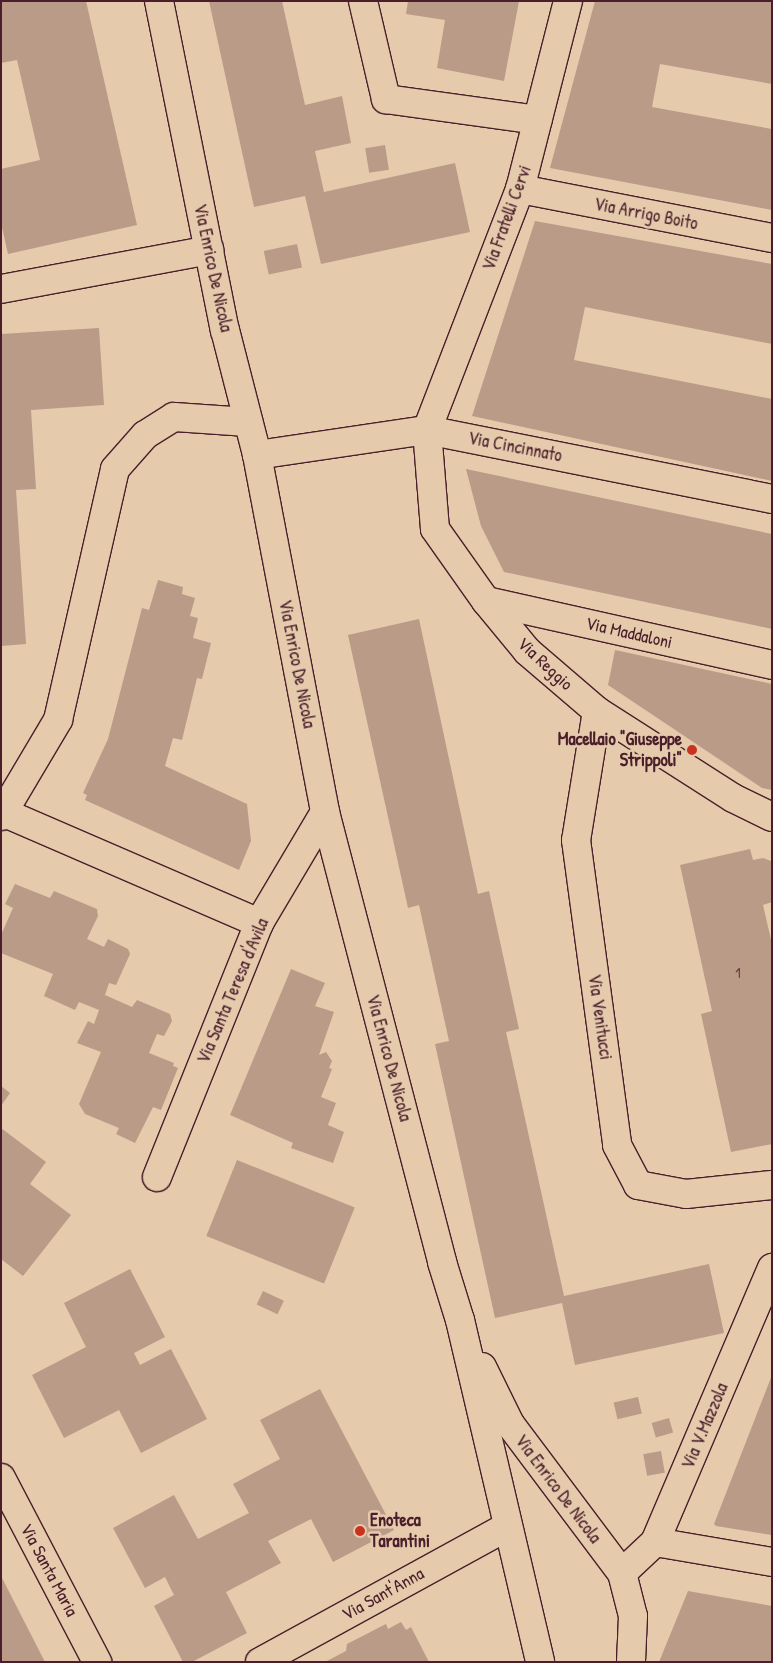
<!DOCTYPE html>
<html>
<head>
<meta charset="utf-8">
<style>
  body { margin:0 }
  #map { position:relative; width:773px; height:1663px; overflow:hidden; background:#e5caac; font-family:"Patrick Hand",sans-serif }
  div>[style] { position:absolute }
  .building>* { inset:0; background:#ba9b88; transform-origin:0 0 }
  .roads { filter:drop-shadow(1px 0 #4a1f2b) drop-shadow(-1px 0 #4a1f2b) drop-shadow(0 1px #4a1f2b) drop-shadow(0 -1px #4a1f2b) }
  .street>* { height:28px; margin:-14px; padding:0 14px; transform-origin:14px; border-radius:14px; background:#e5caac }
  .secondary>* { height:28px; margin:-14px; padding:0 14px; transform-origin:14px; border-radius:14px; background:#e5caac }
  .dots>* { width:14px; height:14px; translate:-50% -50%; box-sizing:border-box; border:2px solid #e5caac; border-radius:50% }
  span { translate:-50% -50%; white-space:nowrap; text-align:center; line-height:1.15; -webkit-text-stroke:5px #e5caac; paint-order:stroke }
  .number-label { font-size:15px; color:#663e42 }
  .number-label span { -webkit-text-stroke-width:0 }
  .street-label { font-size:18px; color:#4a1f2b }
  .poi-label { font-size:18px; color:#4a1f2b; font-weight:700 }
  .right { translate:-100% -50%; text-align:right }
  .left { translate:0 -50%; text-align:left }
  .frame { position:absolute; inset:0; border:2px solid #4a1f2b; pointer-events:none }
</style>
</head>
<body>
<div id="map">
  <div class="building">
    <div style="clip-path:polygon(1px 1px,86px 1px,137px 225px,8px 254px,1px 223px,1px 169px,40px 160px,17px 60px,1px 63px)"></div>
    <div style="clip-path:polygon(209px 1px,282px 1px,305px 105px,342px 96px,351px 143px,315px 151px,324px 192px,455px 163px,470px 232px,321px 264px,305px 196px,254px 207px)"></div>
    <div style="clip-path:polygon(408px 1px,519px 1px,504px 81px,437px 68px,445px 20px,406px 14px)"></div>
    <div style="clip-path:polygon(595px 1px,772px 1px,772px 84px,660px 64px,652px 107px,772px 129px,772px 210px,550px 168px)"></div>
    <div style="left:385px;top:145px;width:25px;height:20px;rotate:81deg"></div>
    <div style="clip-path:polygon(535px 221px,772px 264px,772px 344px,585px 307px,574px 360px,772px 399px,772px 481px,472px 416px)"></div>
    <div style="left:297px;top:244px;width:24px;height:34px;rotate:78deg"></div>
    <div style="clip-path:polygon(99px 328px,104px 405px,31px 410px,36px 489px,16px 490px,26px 644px,1px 646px,1px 334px)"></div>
    <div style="clip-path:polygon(466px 469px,772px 534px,772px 629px,504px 572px,481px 526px)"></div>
    <div style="clip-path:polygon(158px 580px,183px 587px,182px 594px,195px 598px,190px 616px,198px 618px,193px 638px,211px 643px,202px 679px,197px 678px,182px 740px,173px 738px,165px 766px,247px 804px,251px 841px,239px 870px,85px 800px,87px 795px,83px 793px,108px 739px,142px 608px,149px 610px)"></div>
    <div style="clip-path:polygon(419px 619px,478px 894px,489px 891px,519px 1029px,506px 1032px,564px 1296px,709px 1264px,724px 1333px,575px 1365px,562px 1303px,495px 1318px,435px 1044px,449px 1041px,419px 905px,408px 908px,348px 635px)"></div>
    <div style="clip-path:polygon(615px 650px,772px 684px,772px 790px,762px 788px,608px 685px)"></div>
    <div style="clip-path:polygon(750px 849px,753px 860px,763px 858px,771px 861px,772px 867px,772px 902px,763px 905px,772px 944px,772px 1144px,731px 1152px,701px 1014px,712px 1011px,680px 865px)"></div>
    <div style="clip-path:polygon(15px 884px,50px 898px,54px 891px,97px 909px,98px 916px,87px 939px,104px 947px,108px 939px,128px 949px,130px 954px,116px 985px,109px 983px,105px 995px,132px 1007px,137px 1000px,170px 1014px,172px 1021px,164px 1036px,157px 1034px,149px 1053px,174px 1063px,173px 1066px,178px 1068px,161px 1110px,153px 1107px,135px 1143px,116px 1134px,119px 1128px,85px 1114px,79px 1104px,101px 1052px,77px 1043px,88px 1021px,94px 1024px,99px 1010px,79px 1002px,75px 1010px,44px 996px,53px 974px,1px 953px,1px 935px,13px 908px,5px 904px)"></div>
    <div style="clip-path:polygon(291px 969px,325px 983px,315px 1006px,334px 1012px,319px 1055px,326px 1052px,332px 1061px,329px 1068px,332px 1069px,321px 1097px,336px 1103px,328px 1125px,344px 1132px,333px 1163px,291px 1148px,293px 1143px,230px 1115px)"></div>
    <div style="clip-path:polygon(1px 1086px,10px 1093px,1px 1106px)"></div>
    <div style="clip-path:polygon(1px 1128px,46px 1162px,30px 1184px,71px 1215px,23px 1276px,1px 1259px)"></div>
    <div style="left:237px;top:1160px;width:127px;height:82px;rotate:22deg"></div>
    <div style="clip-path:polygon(130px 1269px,165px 1337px,134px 1353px,140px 1365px,171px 1349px,207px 1419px,141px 1453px,119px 1410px,64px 1438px,32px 1375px,86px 1347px,64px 1303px)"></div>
    <div style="left:263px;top:1291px;width:23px;height:15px;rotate:25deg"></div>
    <div style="clip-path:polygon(772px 1375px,772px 1535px,716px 1526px,714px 1524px)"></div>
    <div style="clip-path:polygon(320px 1389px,394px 1530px,333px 1562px,311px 1519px,268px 1541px,281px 1563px,226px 1592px,247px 1633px,192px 1662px,183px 1662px,154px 1606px,174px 1595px,165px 1577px,145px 1588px,113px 1528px,174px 1495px,198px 1539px,249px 1513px,233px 1484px,280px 1459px,260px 1420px)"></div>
    <div style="left:638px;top:1397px;width:17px;height:25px;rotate:77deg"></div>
    <div style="left:669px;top:1418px;width:15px;height:18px;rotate:74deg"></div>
    <div style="left:661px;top:1451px;width:22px;height:18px;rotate:80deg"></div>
    <div style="clip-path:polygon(1px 1576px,45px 1662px,1px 1662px)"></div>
    <div style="clip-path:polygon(688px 1591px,772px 1606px,772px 1662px,659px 1662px)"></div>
    <div style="clip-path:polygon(401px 1622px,406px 1630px,411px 1627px,429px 1662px,325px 1662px,346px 1651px,347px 1644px,386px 1624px,388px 1629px)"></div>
  </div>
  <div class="roads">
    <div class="street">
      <div style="left:159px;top:1px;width:336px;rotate:78.7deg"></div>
      <div style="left:225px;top:330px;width:129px;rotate:75.6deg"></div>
      <div style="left:257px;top:455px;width:363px;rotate:79.2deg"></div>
      <div style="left:325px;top:812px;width:465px;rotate:75.4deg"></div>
      <div style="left:442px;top:1262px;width:61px;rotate:72.8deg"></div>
      <div style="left:460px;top:1320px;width:351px;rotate:76.8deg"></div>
      <div style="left:363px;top:1px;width:101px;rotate:76.8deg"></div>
      <div style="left:386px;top:99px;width:153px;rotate:7.9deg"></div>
      <div style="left:568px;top:1px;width:194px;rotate:104.3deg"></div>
      <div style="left:520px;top:189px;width:258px;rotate:111.1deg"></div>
      <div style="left:427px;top:430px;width:99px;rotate:85.4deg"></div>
      <div style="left:435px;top:529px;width:88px;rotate:54.7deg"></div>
      <div style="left:486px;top:601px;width:65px;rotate:50.6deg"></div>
      <div style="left:527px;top:651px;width:92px;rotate:40.6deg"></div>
      <div style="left:597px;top:711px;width:161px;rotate:32.6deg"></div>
      <div style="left:733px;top:798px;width:43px;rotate:26deg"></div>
      <div style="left:520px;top:189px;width:257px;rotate:11deg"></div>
      <div style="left:1px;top:289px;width:212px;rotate:-10.6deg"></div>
      <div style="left:257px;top:455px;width:172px;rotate:-8.4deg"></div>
      <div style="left:427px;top:430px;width:352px;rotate:11.3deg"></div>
      <div style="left:486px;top:601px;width:293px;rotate:12.6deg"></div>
      <div style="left:597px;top:711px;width:131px;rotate:99.2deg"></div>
      <div style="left:576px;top:840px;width:308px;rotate:82.3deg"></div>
      <div style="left:617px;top:1145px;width:45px;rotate:62.3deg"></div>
      <div style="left:638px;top:1185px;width:49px;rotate:10.6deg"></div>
      <div style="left:686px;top:1194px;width:86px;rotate:-6deg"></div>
      <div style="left:5px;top:813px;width:277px;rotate:23.4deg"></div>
      <div style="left:1px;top:816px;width:112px;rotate:-59.3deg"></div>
      <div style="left:58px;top:720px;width:257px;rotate:-77.2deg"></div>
      <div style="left:115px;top:469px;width:45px;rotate:-48.6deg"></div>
      <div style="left:145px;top:435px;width:34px;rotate:-32deg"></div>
      <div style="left:174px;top:417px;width:74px;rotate:3.9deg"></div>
      <div style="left:157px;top:1177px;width:274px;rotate:-68.1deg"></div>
      <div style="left:259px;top:923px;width:129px;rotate:-59.3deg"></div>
      <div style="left:482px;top:1367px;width:64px;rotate:63.8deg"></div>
      <div style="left:510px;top:1424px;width:186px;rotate:53.1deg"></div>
      <div style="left:622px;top:1573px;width:44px;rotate:75.7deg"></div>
      <div style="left:633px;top:1616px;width:46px;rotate:92.5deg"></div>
      <div style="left:655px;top:1542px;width:119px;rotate:9.7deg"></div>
      <div style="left:622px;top:1573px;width:45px;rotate:-43.2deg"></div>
      <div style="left:655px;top:1542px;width:298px;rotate:-66.9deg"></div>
      <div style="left:260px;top:1662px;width:281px;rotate:-28.7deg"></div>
    </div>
    <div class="secondary">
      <div style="left:1px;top:1478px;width:208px;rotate:62.4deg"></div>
    </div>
  </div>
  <div class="dots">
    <div style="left:692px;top:750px;background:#c8321e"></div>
    <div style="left:360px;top:1531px;background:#c8321e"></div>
  </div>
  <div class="number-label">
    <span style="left:738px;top:973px">1</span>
  </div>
  <div class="street-label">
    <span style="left:646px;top:214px;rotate:11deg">Via Arrigo Boito</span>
    <span style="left:507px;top:218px;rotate:-70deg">Via Fratelli Cervi</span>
    <span style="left:213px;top:268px;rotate:78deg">Via Enrico De Nicola</span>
    <span style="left:515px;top:447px;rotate:11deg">Via Cincinnato</span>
    <span style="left:629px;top:633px;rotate:13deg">Via Maddaloni</span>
    <span style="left:297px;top:664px;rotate:79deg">Via Enrico De Nicola</span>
    <span style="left:545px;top:664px;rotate:43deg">Via Reggio</span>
    <span style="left:233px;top:991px;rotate:-67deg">Via Santa Teresa d'Avila</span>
    <span style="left:600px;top:1017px;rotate:82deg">Via Venitucci</span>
    <span style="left:389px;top:1058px;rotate:75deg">Via Enrico De Nicola</span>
    <span style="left:705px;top:1426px;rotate:-67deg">Via V.Mazzola</span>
    <span style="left:558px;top:1489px;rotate:53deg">Via Enrico De Nicola</span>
    <span style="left:49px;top:1570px;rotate:62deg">Via Santa Maria</span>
    <span style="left:383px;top:1594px;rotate:-29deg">Via Sant'Anna</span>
  </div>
  <div class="poi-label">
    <span class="right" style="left:682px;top:750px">Macellaio "Giuseppe<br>Strippoli"</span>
    <span class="left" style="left:370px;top:1531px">Enoteca<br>Tarantini</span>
  </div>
  <div class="frame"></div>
</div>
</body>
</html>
